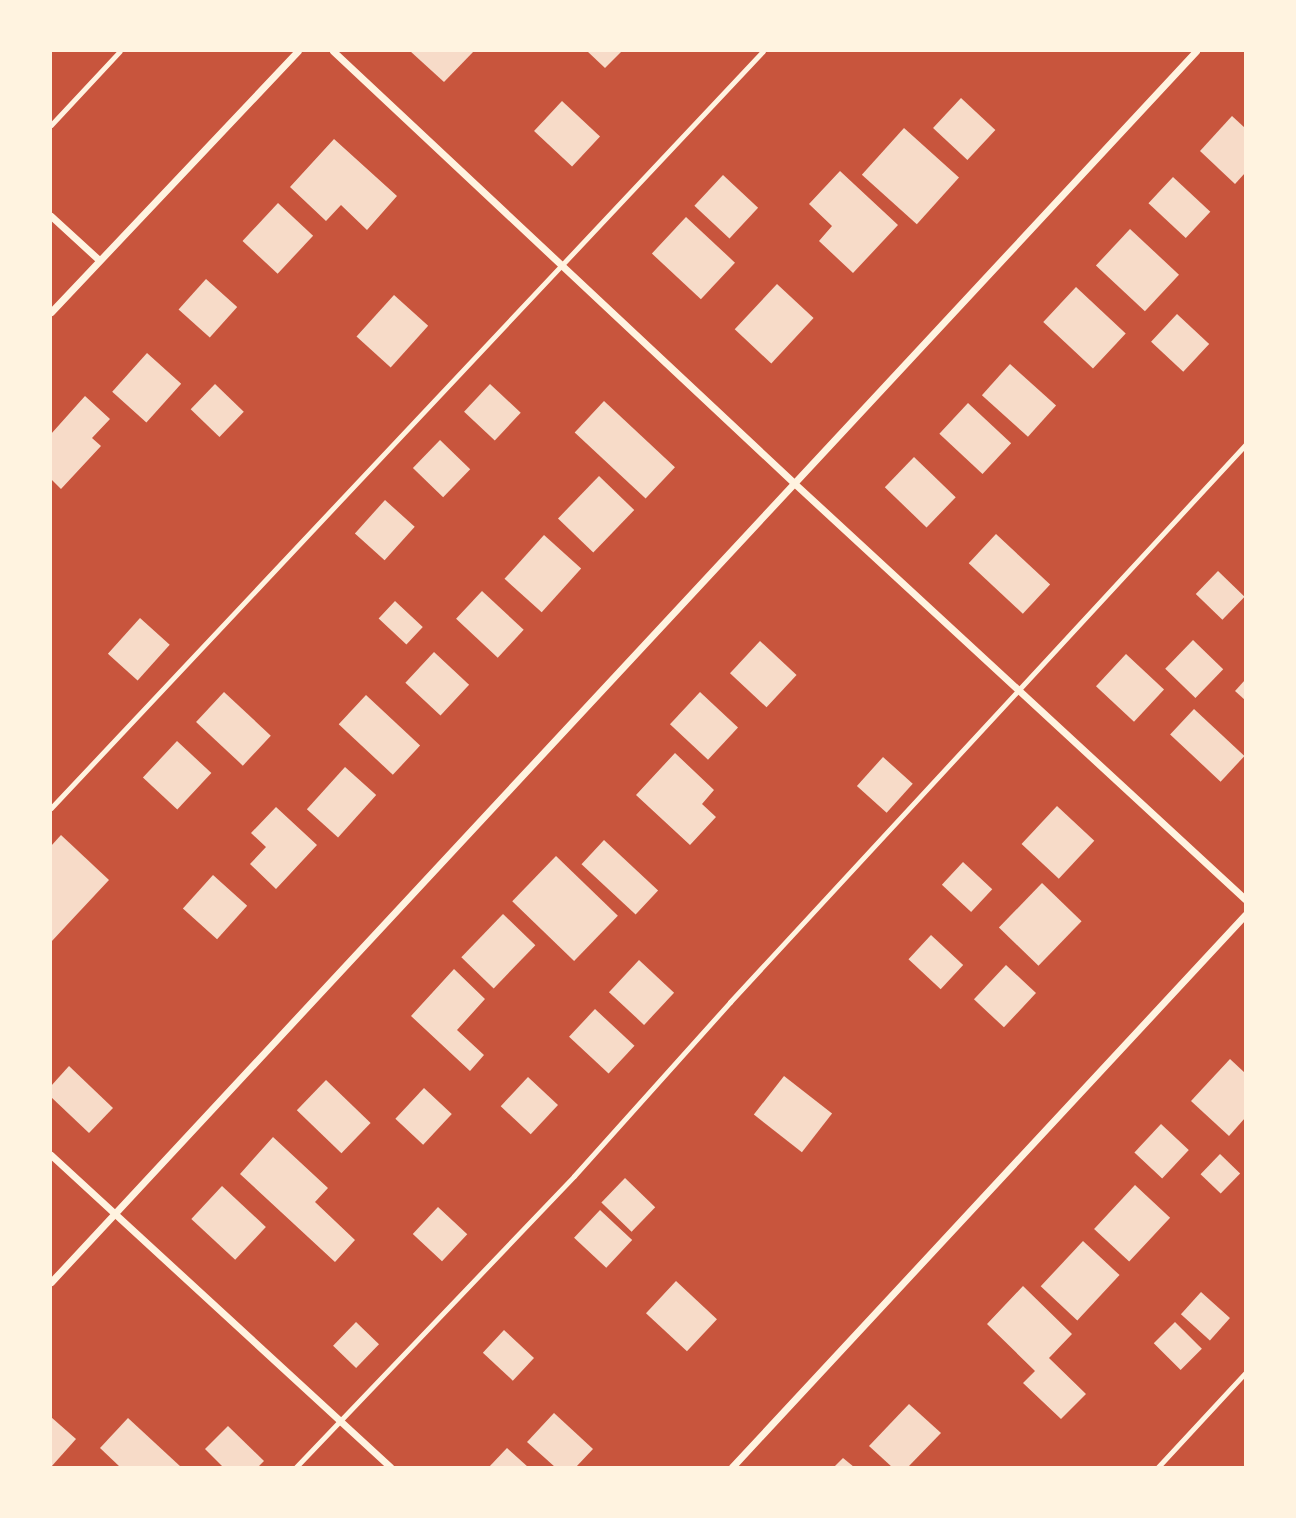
<!DOCTYPE html>
<html>
<head>
<meta charset="utf-8">
<style>
  body { margin:0 }
  #map { position:relative; width:1296px; height:1518px; overflow:hidden; background:#c8553d; font-family:Signika,sans-serif }
  div>[style] { position:absolute }
  .building>* { inset:0; background:#f7dbc8; transform-origin:0 0 }
  .service>* { height:5px; margin:-2.5px; padding:0 2.5px; transform-origin:2.5px; border-radius:2.5px; background:#fff3e0 }
  .minor>* { height:7px; margin:-3.5px; padding:0 3.5px; transform-origin:3.5px; border-radius:3.5px; background:#fff3e0 }
  span { translate:-50% -50%; white-space:nowrap; text-align:center; line-height:1.15; -webkit-text-stroke:7px #fff3e0; paint-order:stroke }
  .frame { position:absolute; inset:0; border:52px solid #fff3e0; pointer-events:none }
</style>
</head>
<body>
<div id="map">
  <div class="building">
    <div style="clip-path:polygon(410px 51px,474px 51px,444px 82px)"></div>
    <div style="clip-path:polygon(587px 51px,622px 51px,605px 68px)"></div>
    <div style="left:961px;top:98px;width:47px;height:41px;rotate:43deg"></div>
    <div style="left:562px;top:101px;width:52px;height:41px;rotate:43deg"></div>
    <div style="clip-path:polygon(1232px 116px,1245px 128px,1245px 173px,1235px 184px,1200px 151px)"></div>
    <div style="left:904px;top:128px;width:74px;height:63px;rotate:42deg"></div>
    <div style="clip-path:polygon(334px 139px,397px 196px,367px 230px,341px 205px,326px 221px,290px 187px)"></div>
    <div style="clip-path:polygon(840px 171px,898px 225px,853px 273px,819px 241px,832px 226px,809px 204px)"></div>
    <div style="left:723px;top:175px;width:48px;height:42px;rotate:43deg"></div>
    <div style="left:1173px;top:177px;width:51px;height:36px;rotate:43deg"></div>
    <div style="left:278px;top:203px;width:48px;height:52px;rotate:43deg"></div>
    <div style="left:686px;top:217px;width:67px;height:50px;rotate:43deg"></div>
    <div style="left:1130px;top:229px;width:67px;height:50px;rotate:43deg"></div>
    <div style="left:206px;top:279px;width:42px;height:41px;rotate:42deg"></div>
    <div style="left:777px;top:284px;width:50px;height:62px;rotate:43deg"></div>
    <div style="left:1076px;top:287px;width:68px;height:48px;rotate:43deg"></div>
    <div style="left:394px;top:295px;width:46px;height:56px;rotate:42deg"></div>
    <div style="left:1177px;top:314px;width:44px;height:38px;rotate:43deg"></div>
    <div style="left:147px;top:353px;width:46px;height:52px;rotate:42deg"></div>
    <div style="left:1010px;top:364px;width:62px;height:42px;rotate:42deg"></div>
    <div style="left:215px;top:384px;width:40px;height:35px;rotate:44deg"></div>
    <div style="left:490px;top:384px;width:42px;height:38px;rotate:43deg"></div>
    <div style="clip-path:polygon(85px 396px,110px 419px,92px 438px,101px 446px,61px 489px,51px 479px,51px 434px)"></div>
    <div style="left:604px;top:401px;width:97px;height:43px;rotate:43deg"></div>
    <div style="left:968px;top:403px;width:59px;height:42px;rotate:43deg"></div>
    <div style="left:440px;top:440px;width:42px;height:39px;rotate:44deg"></div>
    <div style="left:914px;top:457px;width:58px;height:42px;rotate:44deg"></div>
    <div style="left:599px;top:476px;width:49px;height:59px;rotate:44deg"></div>
    <div style="left:385px;top:500px;width:40px;height:45px;rotate:42deg"></div>
    <div style="left:996px;top:534px;width:74px;height:40px;rotate:43deg"></div>
    <div style="left:544px;top:535px;width:50px;height:59px;rotate:42deg"></div>
    <div style="left:1218px;top:571px;width:37px;height:32px;rotate:44deg"></div>
    <div style="left:482px;top:591px;width:57px;height:38px;rotate:43deg"></div>
    <div style="left:395px;top:601px;width:38px;height:24px;rotate:43deg"></div>
    <div style="left:140px;top:618px;width:40px;height:48px;rotate:42deg"></div>
    <div style="left:1193px;top:640px;width:42px;height:40px;rotate:44deg"></div>
    <div style="left:760px;top:641px;width:50px;height:44px;rotate:43deg"></div>
    <div style="left:434px;top:652px;width:48px;height:42px;rotate:43deg"></div>
    <div style="left:1126px;top:654px;width:52px;height:44px;rotate:43deg"></div>
    <div style="clip-path:polygon(1245px 680px,1245px 700px,1235px 691px)"></div>
    <div style="left:224px;top:692px;width:64px;height:41px;rotate:43deg"></div>
    <div style="left:700px;top:692px;width:52px;height:44px;rotate:43deg"></div>
    <div style="left:366px;top:695px;width:74px;height:40px;rotate:43deg"></div>
    <div style="left:1194px;top:709px;width:69px;height:35px;rotate:43deg"></div>
    <div style="left:177px;top:741px;width:47px;height:50px;rotate:43deg"></div>
    <div style="clip-path:polygon(675px 753px,714px 790px,702px 804px,716px 817px,690px 845px,636px 795px)"></div>
    <div style="left:883px;top:757px;width:40px;height:39px;rotate:42deg"></div>
    <div style="left:345px;top:767px;width:42px;height:57px;rotate:42deg"></div>
    <div style="left:1057px;top:806px;width:51px;height:52px;rotate:43deg"></div>
    <div style="clip-path:polygon(276px 807px,317px 845px,276px 889px,250px 864px,266px 847px,251px 833px)"></div>
    <div style="clip-path:polygon(61px 835px,109px 880px,51px 942px,51px 846px)"></div>
    <div style="left:604px;top:840px;width:74px;height:33px;rotate:43deg"></div>
    <div style="left:556px;top:856px;width:86px;height:63px;rotate:44deg"></div>
    <div style="left:963px;top:862px;width:40px;height:31px;rotate:43deg"></div>
    <div style="left:213px;top:875px;width:46px;height:45px;rotate:42deg"></div>
    <div style="left:1042px;top:883px;width:55px;height:62px;rotate:44deg"></div>
    <div style="left:503px;top:914px;width:45px;height:60px;rotate:44deg"></div>
    <div style="left:931px;top:935px;width:44px;height:33px;rotate:43deg"></div>
    <div style="left:639px;top:960px;width:48px;height:44px;rotate:43deg"></div>
    <div style="left:1006px;top:965px;width:41px;height:47px;rotate:43deg"></div>
    <div style="clip-path:polygon(454px 969px,485px 999px,457px 1030px,484px 1055px,470px 1071px,411px 1016px)"></div>
    <div style="left:595px;top:1009px;width:54px;height:38px;rotate:43deg"></div>
    <div style="clip-path:polygon(1230px 1059px,1245px 1073px,1245px 1118px,1229px 1136px,1191px 1101px)"></div>
    <div style="clip-path:polygon(69px 1066px,113px 1108px,89px 1133px,51px 1097px,51px 1086px)"></div>
    <div style="left:784px;top:1076px;width:61px;height:49px;rotate:38deg"></div>
    <div style="left:528px;top:1077px;width:41px;height:40px;rotate:43deg"></div>
    <div style="left:326px;top:1080px;width:62px;height:42px;rotate:44deg"></div>
    <div style="left:424px;top:1088px;width:38px;height:42px;rotate:43deg"></div>
    <div style="left:1161px;top:1124px;width:38px;height:39px;rotate:43deg"></div>
    <div style="clip-path:polygon(273px 1137px,328px 1188px,315px 1202px,355px 1240px,335px 1262px,240px 1174px)"></div>
    <div style="left:1220px;top:1154px;width:28px;height:28px;rotate:44deg"></div>
    <div style="left:625px;top:1178px;width:42px;height:34px;rotate:44deg"></div>
    <div style="left:1135px;top:1185px;width:48px;height:60px;rotate:43deg"></div>
    <div style="left:222px;top:1186px;width:60px;height:45px;rotate:43deg"></div>
    <div style="left:438px;top:1207px;width:40px;height:37px;rotate:43deg"></div>
    <div style="left:600px;top:1210px;width:44px;height:38px;rotate:43deg"></div>
    <div style="left:1083px;top:1241px;width:50px;height:62px;rotate:43deg"></div>
    <div style="left:676px;top:1281px;width:56px;height:44px;rotate:43deg"></div>
    <div style="clip-path:polygon(1023px 1286px,1072px 1334px,1049px 1358px,1086px 1394px,1061px 1419px,1023px 1383px,1035px 1371px,987px 1324px)"></div>
    <div style="left:1201px;top:1292px;width:39px;height:30px;rotate:42deg"></div>
    <div style="left:356px;top:1322px;width:32px;height:33px;rotate:44deg"></div>
    <div style="left:1175px;top:1322px;width:38px;height:30px;rotate:45deg"></div>
    <div style="left:504px;top:1330px;width:41px;height:31px;rotate:43deg"></div>
    <div style="clip-path:polygon(909px 1404px,941px 1433px,908px 1467px,892px 1467px,869px 1446px)"></div>
    <div style="clip-path:polygon(554px 1413px,593px 1449px,576px 1467px,555px 1467px,527px 1442px)"></div>
    <div style="clip-path:polygon(51px 1417px,76px 1439px,51px 1467px)"></div>
    <div style="clip-path:polygon(128px 1418px,181px 1467px,120px 1467px,100px 1448px)"></div>
    <div style="clip-path:polygon(228px 1426px,264px 1461px,258px 1467px,223px 1467px,205px 1449px)"></div>
    <div style="clip-path:polygon(507px 1448px,528px 1467px,489px 1467px)"></div>
    <div style="clip-path:polygon(843px 1458px,854px 1467px,834px 1467px)"></div>
  </div>
  <div class="service">
    <div style="left:51px;top:125px;width:101px;rotate:-47deg"></div>
    <div style="left:51px;top:808px;width:1039px;rotate:-46.75deg"></div>
    <div style="left:296px;top:1467px;width:402px;rotate:-46.3deg"></div>
    <div style="left:574px;top:1176px;width:234px;rotate:-48.1deg"></div>
    <div style="left:730px;top:1002px;width:759px;rotate:-47.24deg"></div>
    <div style="left:1158px;top:1467px;width:128px;rotate:-47.2deg"></div>
  </div>
  <div class="minor">
    <div style="left:333px;top:51px;width:632px;rotate:43.14deg"></div>
    <div style="left:794px;top:483px;width:614px;rotate:42.69deg"></div>
    <div style="left:51px;top:216px;width:65px;rotate:42.5deg"></div>
    <div style="left:51px;top:312px;width:359px;rotate:-46.6deg"></div>
    <div style="left:51px;top:1155px;width:461px;rotate:42.6deg"></div>
    <div style="left:51px;top:1282px;width:1681px;rotate:-47.07deg"></div>
    <div style="left:732px;top:1467px;width:754px;rotate:-47.1deg"></div>
  </div>
  <div class="frame"></div>
</div>
</body>
</html>
